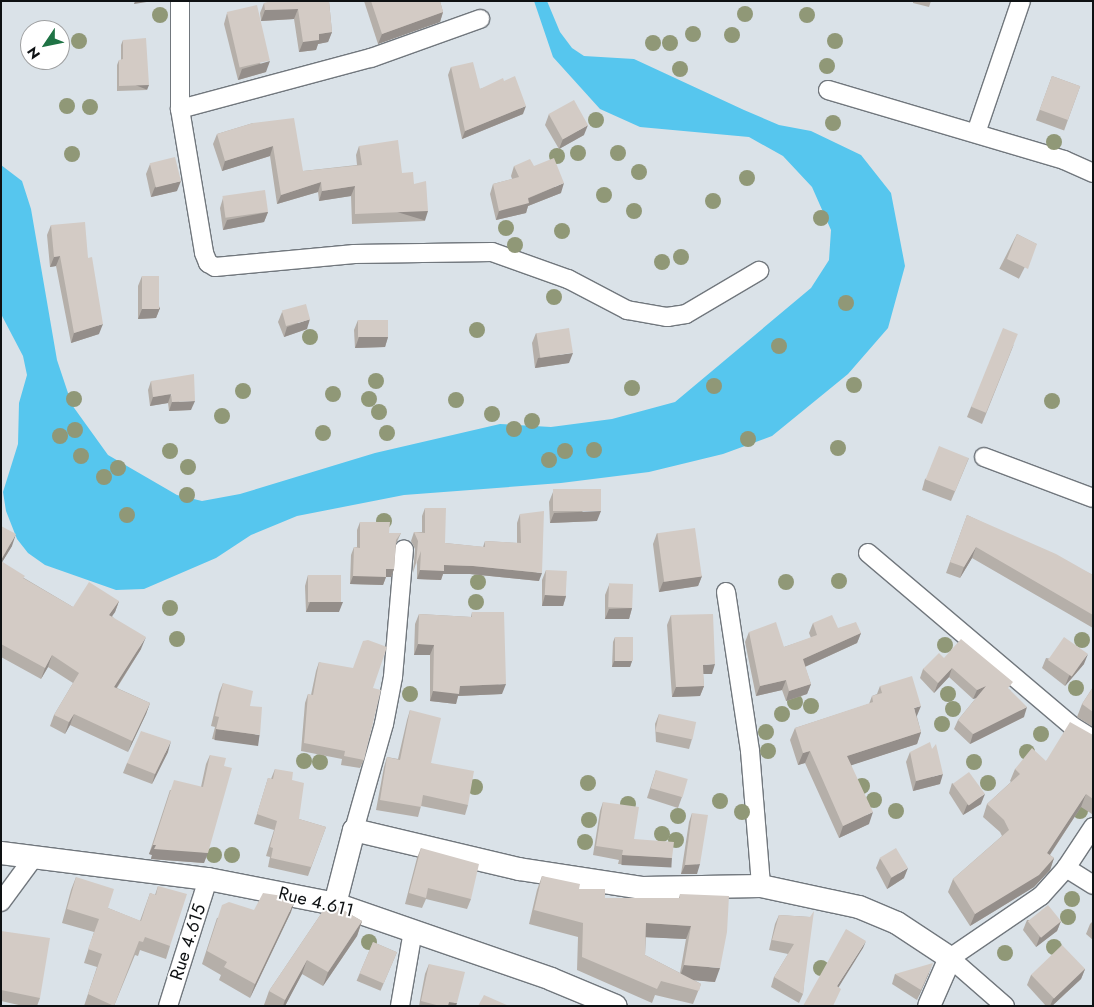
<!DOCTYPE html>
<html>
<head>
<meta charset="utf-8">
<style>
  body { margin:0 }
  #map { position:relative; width:1094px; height:1007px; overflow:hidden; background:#dae2e8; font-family:Jost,sans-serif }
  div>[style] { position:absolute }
  .water>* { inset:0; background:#56c6ee }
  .roads { filter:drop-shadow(1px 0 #71777d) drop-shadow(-1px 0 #71777d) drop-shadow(0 1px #71777d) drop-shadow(0 -1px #71777d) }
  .minor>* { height:18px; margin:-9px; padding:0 9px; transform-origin:9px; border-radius:9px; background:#fff }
  .tertiary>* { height:22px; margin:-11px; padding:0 11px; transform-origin:11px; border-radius:11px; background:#fff }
  .trees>* { width:16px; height:16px; margin:-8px; border-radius:50%; background:#909877 }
  .wall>* { inset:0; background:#b5afa9; transform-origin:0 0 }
  .shaded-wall>* { inset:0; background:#948e8a; transform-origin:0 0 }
  .building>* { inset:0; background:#d3cbc5; transform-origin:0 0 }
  span { translate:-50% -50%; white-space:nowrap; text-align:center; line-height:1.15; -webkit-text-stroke:4px #fff; paint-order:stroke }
  .street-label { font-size:18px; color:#0e1113 }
  .frame { position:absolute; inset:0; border:2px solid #0e1113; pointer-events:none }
  .north { position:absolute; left:20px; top:20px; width:50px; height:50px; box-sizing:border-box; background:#fff; border:1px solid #9fa0a1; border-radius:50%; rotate:236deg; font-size:14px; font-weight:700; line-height:20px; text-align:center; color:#0e1113 }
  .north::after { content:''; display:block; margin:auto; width:18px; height:22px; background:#1f7345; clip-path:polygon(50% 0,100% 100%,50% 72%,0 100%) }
</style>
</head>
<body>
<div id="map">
  <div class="water">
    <div style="clip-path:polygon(534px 1px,547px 1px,560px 32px,572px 48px,584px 56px,634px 59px,744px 110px,779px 125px,811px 131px,861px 155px,891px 193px,905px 266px,888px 328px,848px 374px,772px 436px,723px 454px,649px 472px,561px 483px,404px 495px,297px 516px,251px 535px,216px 558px,144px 589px,116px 590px,45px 565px,28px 553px,17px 539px,6px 511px,3px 492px,18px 444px,19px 403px,27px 375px,23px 356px,1px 314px,1px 165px,22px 181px,31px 209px,57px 360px,72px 405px,108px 455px,177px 495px,202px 501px,240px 494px,375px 453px,500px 424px,551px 427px,612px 419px,675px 402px,811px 288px,829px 260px,831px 230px,812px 187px,783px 156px,749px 137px,640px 127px,600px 109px,553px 57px)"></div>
  </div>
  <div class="roads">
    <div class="minor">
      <div style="left:180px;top:1px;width:108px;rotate:90deg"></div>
      <div style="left:180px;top:109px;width:146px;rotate:80.5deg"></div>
      <div style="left:204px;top:253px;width:11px;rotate:68deg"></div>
      <div style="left:208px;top:263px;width:8px;rotate:30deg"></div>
      <div style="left:215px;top:267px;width:140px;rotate:-5.3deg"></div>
      <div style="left:354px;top:254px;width:138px;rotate:-0.8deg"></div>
      <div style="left:492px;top:252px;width:81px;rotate:19.6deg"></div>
      <div style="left:568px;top:279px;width:67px;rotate:27.7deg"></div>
      <div style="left:627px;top:310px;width:41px;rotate:9.9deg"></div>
      <div style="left:667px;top:317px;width:19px;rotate:-9deg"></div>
      <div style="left:686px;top:314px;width:85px;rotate:-30.5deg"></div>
      <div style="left:828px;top:90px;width:246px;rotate:16.5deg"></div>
      <div style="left:1064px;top:160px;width:32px;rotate:24deg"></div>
      <div style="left:180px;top:109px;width:198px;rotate:-15deg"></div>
      <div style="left:371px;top:58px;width:116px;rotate:-19.7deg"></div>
      <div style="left:976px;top:133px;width:139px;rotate:-71.2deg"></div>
      <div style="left:984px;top:457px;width:116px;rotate:20.6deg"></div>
      <div style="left:868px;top:553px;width:267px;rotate:40.3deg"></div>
      <div style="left:1072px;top:726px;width:25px;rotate:32deg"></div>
      <div style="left:726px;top:592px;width:161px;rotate:81.4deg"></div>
      <div style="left:750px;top:751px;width:135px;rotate:85.3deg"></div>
      <div style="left:354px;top:830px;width:110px;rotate:-74.2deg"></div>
      <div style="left:384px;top:724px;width:48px;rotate:-79.2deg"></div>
      <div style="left:393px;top:677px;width:128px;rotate:-85.1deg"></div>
      <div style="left:1066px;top:868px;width:32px;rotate:32deg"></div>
      <div style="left:1px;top:902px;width:56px;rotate:-53.7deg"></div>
      <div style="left:168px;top:1006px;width:133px;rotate:-72.5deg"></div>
      <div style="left:400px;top:1006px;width:76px;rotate:-80.2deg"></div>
      <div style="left:1005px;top:1006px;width:73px;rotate:-138.9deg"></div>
      <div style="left:950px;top:958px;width:110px;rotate:-34.3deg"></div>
      <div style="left:1041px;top:896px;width:38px;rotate:-48deg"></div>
      <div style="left:1066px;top:868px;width:49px;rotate:-56.6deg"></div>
    </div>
    <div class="tertiary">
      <div style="left:1px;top:853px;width:209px;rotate:7.2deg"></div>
      <div style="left:208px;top:879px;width:129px;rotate:11.1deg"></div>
      <div style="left:335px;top:904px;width:229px;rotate:19.1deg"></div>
      <div style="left:551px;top:979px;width:70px;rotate:22.6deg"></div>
      <div style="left:335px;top:904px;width:76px;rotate:-75.6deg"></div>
      <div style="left:354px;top:830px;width:170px;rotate:13.3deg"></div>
      <div style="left:519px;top:869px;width:124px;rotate:8.8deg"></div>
      <div style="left:642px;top:888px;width:119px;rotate:-1deg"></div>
      <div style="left:761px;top:886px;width:100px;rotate:12.1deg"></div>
      <div style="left:859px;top:907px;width:41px;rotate:22.8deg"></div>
      <div style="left:897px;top:923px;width:64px;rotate:33.4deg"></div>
      <div style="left:950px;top:958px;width:52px;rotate:113.6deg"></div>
    </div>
  </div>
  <div class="trees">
    <div style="left:745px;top:14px"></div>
    <div style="left:160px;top:15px"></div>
    <div style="left:807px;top:15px"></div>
    <div style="left:693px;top:34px"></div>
    <div style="left:732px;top:35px"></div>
    <div style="left:79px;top:41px"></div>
    <div style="left:835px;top:41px"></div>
    <div style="left:653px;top:43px"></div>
    <div style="left:670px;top:43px"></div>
    <div style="left:827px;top:66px"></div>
    <div style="left:680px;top:69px"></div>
    <div style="left:67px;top:106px"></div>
    <div style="left:90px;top:107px"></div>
    <div style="left:596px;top:120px"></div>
    <div style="left:833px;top:123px"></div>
    <div style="left:1054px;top:142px"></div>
    <div style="left:578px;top:153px"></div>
    <div style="left:618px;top:153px"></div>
    <div style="left:72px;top:154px"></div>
    <div style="left:557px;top:156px"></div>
    <div style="left:639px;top:172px"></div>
    <div style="left:747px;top:178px"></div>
    <div style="left:604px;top:195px"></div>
    <div style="left:713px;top:201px"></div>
    <div style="left:634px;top:211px"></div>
    <div style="left:821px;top:218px"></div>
    <div style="left:506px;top:228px"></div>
    <div style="left:562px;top:231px"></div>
    <div style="left:515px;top:245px"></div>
    <div style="left:681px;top:257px"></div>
    <div style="left:662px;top:262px"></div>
    <div style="left:554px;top:297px"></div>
    <div style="left:846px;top:303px"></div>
    <div style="left:477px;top:330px"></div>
    <div style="left:310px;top:337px"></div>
    <div style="left:779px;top:346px"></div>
    <div style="left:376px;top:381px"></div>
    <div style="left:854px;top:385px"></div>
    <div style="left:714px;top:386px"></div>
    <div style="left:632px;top:388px"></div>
    <div style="left:243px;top:391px"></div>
    <div style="left:333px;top:394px"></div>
    <div style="left:74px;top:399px"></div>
    <div style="left:369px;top:399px"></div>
    <div style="left:456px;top:400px"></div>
    <div style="left:1052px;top:401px"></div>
    <div style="left:379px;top:412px"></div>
    <div style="left:492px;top:414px"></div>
    <div style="left:222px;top:416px"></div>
    <div style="left:532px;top:421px"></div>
    <div style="left:514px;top:429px"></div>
    <div style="left:75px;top:430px"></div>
    <div style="left:323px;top:433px"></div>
    <div style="left:387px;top:433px"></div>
    <div style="left:60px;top:436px"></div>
    <div style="left:748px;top:439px"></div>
    <div style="left:838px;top:448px"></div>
    <div style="left:594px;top:450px"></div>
    <div style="left:170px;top:451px"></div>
    <div style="left:565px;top:451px"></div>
    <div style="left:81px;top:456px"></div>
    <div style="left:549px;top:460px"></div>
    <div style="left:188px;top:467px"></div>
    <div style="left:118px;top:468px"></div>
    <div style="left:104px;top:477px"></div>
    <div style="left:187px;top:495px"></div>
    <div style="left:127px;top:515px"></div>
    <div style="left:384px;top:521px"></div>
    <div style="left:839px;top:581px"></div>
    <div style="left:478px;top:582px"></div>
    <div style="left:786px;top:582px"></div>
    <div style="left:476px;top:602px"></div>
    <div style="left:170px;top:608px"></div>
    <div style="left:177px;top:639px"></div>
    <div style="left:1082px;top:640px"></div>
    <div style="left:945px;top:645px"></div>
    <div style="left:1076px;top:688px"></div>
    <div style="left:410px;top:694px"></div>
    <div style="left:948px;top:694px"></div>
    <div style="left:795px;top:702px"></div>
    <div style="left:811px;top:706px"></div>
    <div style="left:953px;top:709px"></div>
    <div style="left:782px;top:714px"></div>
    <div style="left:942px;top:724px"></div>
    <div style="left:766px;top:732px"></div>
    <div style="left:1041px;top:734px"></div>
    <div style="left:768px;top:751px"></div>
    <div style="left:1027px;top:752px"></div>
    <div style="left:304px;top:761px"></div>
    <div style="left:320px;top:762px"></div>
    <div style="left:974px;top:762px"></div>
    <div style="left:588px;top:783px"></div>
    <div style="left:988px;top:783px"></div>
    <div style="left:862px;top:786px"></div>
    <div style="left:475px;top:787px"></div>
    <div style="left:874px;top:800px"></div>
    <div style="left:720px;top:801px"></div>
    <div style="left:628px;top:804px"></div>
    <div style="left:896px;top:811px"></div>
    <div style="left:1080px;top:811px"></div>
    <div style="left:742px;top:812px"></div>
    <div style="left:678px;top:816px"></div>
    <div style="left:589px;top:820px"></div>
    <div style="left:662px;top:834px"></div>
    <div style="left:676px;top:840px"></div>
    <div style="left:585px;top:842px"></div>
    <div style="left:214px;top:855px"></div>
    <div style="left:232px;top:855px"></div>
    <div style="left:1072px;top:899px"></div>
    <div style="left:1068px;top:917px"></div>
    <div style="left:369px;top:942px"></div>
    <div style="left:1054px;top:947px"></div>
    <div style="left:1005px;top:953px"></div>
    <div style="left:821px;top:968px"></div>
  </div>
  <div class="wall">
    <div style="clip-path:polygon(329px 1px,332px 32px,328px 42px,318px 44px,316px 50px,299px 52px,294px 19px,261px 21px,260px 13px,264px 3px)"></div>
    <div style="clip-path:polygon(364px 1px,440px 1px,443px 12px,440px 22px,378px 44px)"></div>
    <div style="clip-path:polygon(913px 1px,931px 1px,929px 7px,913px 3px)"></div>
    <div style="clip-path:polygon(227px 13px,266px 72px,238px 80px,224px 24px)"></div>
    <div style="clip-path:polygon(123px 40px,147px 90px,117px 91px,117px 65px,119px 60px,121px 60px,121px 45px)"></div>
    <div style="clip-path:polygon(451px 67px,480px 89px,504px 81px,523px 114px,462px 139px,448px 75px)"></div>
    <div style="left:1052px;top:76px;width:30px;height:47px;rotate:20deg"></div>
    <div style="clip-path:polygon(549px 114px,584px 135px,559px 149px,545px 125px)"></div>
    <div style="clip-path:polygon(253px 123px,303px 171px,357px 165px,356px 155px,359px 146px,402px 173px,414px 184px,425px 221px,352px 224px,351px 196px,319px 201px,318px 192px,277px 204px,270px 156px,222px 171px,213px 144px,217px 134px)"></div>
    <div style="clip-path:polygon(150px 164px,177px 191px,151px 197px,146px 174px)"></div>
    <div style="clip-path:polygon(514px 166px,534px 166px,561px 193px,528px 206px,526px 213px,496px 220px,490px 194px,493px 184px,512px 179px,511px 176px)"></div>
    <div style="clip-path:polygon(223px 198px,268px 212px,264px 222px,223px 230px,220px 208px)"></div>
    <div style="clip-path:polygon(51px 225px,88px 258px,99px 334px,71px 343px,56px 266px,50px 267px,47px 235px)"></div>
    <div style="left:1017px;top:234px;width:22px;height:39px;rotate:27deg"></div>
    <div style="clip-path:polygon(142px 276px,160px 308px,156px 318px,138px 319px,138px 286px)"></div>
    <div style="clip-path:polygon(282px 312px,307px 329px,284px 337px,278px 322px)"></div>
    <div style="clip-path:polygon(358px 320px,388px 337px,385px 347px,355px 348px,354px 330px)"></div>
    <div style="clip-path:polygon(536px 333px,569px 363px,535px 368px,532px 343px)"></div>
    <div style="clip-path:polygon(1014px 344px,982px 424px,967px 417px,971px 407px)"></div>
    <div style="clip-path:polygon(151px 381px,191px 410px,169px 411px,168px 403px,150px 406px,148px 390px)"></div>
    <div style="clip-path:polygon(969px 458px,951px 501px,922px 490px,925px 479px)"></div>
    <div style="clip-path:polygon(553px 492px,597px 521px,550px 523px,549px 502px)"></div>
    <div style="clip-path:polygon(425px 508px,445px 543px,483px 547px,485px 541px,517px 543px,517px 523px,520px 514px,539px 581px,470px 574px,443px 574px,441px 580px,417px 579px,417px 560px,413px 573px,415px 549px,411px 541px,414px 532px,422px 532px,422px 516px)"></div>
    <div style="clip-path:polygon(967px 515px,1093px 575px,1093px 628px,972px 558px,960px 578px,946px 573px)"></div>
    <div style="clip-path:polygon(360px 522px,389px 533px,401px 533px,396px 544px,394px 569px,391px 577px,386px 577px,383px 585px,350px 584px,351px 555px,354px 547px,357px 547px,357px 530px)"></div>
    <div style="clip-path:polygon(1px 526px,12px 546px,2px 562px,24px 578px,73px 607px,119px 601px,115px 612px,112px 616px,141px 649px,117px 688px,150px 703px,146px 714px,128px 752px,70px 725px,65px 734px,50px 726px,54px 715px,73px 683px,48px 667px,41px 679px,1px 657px)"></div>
    <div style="clip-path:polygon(657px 533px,702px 576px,698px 586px,659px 592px,653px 544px)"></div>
    <div style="clip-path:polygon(546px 570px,566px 596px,563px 606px,542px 606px,542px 580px)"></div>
    <div style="clip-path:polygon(308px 575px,339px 612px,306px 612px,305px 586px)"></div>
    <div style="clip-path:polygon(609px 585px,632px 608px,629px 619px,605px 619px,605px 595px)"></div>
    <div style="clip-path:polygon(472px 612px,502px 694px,458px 696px,456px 704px,430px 701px,430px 655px,414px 655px,415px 624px,419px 614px,471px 617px)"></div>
    <div style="clip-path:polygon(671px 615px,712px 674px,703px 674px,704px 686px,700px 696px,672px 697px,667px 625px)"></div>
    <div style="clip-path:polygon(813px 623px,861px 633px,857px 643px,805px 667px,811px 684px,807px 694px,786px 701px,782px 690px,756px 696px,745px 642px,749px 632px,784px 647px,811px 638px,809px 633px)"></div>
    <div style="clip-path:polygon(615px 637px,632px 661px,630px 667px,612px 667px,613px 642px)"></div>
    <div style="clip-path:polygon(944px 658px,1010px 690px,1024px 717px,970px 744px,954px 729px,958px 720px,976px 698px,973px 699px,949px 677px,934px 693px,920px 678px,923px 669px)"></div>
    <div style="clip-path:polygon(1046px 658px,1084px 664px,1065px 686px,1042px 668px)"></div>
    <div style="clip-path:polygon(319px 662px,373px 688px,364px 760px,360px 768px,341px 765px,342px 759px,301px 751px,305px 703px,308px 694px,311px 695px,316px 671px)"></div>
    <div style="clip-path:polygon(223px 683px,250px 706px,257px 745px,212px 739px,215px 727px,211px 726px,219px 693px)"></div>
    <div style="clip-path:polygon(880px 686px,917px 717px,921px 732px,917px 744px,851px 765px,869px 824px,839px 838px,805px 763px,798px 765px,790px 740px,795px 728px,869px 704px,872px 696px,877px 694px)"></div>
    <div style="clip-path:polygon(1093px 687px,1093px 727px,1077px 717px,1082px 704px)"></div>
    <div style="clip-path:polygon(410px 710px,431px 763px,468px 805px,465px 815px,421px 806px,418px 817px,376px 810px,384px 767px,387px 757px,398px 759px,407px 720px)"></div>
    <div style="clip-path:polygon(659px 714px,692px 739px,689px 749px,656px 742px,655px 724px)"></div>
    <div style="clip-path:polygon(1093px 735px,1093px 811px,1092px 814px,1081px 807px,1050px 855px,1054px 858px,1050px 870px,1034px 887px,970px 926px,948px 892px,953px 879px,1002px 836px,1000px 832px,983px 817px,987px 804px,1011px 782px,1010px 781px,1015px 769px,1046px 761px)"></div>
    <div style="clip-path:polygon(168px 752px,152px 784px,123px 773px,127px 763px)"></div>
    <div style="clip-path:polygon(910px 752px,940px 784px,913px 791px,906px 762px)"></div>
    <div style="clip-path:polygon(210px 755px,224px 766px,204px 863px,151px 859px,152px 855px,149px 854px,170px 790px,201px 787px,206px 764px)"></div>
    <div style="clip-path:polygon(275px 769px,292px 780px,299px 819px,326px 827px,308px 876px,268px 867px,270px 857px,266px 856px,274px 830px,254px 824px,268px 778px,271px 779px)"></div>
    <div style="clip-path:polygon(656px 770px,682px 797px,678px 808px,647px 798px)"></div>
    <div style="clip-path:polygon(952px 783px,981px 804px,963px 815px,949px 793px)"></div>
    <div style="clip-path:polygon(603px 802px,634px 839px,669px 867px,618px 864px,619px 860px,593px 855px,600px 811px)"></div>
    <div style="clip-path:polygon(692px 813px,697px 874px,681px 874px,689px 822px)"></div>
    <div style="clip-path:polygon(421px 848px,471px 899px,467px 909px,426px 899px,422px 908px,405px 904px,417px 858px)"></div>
    <div style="clip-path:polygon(880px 858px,904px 878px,887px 889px,876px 868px)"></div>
    <div style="clip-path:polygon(evenodd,542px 876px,605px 898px,679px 898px,680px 894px,715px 982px,694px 980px,701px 984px,693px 1004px,655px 995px,652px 1003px,577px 970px,578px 937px,529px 924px,537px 890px,542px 876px,646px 937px,686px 939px,680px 973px,645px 955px,646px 937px)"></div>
    <div style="clip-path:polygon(76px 877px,108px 908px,140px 921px,150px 893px,155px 895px,158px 886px,170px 946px,166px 959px,140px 950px,138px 956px,135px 955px,114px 1006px,84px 1006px,97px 967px,84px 963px,94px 932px,62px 923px,71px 890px)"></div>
    <div style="clip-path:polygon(329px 902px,362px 921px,357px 936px,323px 986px,302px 974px,285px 1006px,264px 1005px,269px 991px)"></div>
    <div style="clip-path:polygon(254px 910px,291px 912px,250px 998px,219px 980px,221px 975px,202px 964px,217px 918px)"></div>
    <div style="clip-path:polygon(779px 915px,810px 917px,803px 994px,799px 1003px,771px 987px,774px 977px,788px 954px,769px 950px,775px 924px)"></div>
    <div style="clip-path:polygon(1027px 920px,1061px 921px,1057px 931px,1036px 947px,1023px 930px)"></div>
    <div style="clip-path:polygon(1093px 921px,1093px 940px,1086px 934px,1090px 924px)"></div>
    <div style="clip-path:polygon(1px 931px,40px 998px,37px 1006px,23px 1006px,1px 1001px)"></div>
    <div style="left:373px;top:942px;width:26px;height:42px;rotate:23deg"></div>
    <div style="clip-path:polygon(429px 964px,456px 1006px,419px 1006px,425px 974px)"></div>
    <div style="clip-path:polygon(1085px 969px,1081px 979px,1052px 1006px,1046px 1006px,1027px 985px,1031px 975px)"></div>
    <div style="clip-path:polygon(929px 973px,917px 1000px,892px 984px,895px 974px)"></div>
  </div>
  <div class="shaded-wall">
    <div style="clip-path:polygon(135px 1px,153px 1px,134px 4px)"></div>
    <div style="clip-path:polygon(298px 9px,294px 19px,261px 21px,265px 10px)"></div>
    <div style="clip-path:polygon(443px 12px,440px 22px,378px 44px,382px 34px)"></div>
    <div style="clip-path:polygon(332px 32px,328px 42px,318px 44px,316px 50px,299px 52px,303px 42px,319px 34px)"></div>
    <div style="clip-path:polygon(270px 61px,266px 72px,238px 80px,242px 69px)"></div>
    <div style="left:149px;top:85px;width:5px;height:30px;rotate:112deg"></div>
    <div style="clip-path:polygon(526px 106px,523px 114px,462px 139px,465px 131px)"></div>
    <div style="clip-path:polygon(588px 125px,584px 135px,559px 149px,563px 139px)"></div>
    <div style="clip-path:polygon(273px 146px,270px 156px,222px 171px,225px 161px)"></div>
    <div style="clip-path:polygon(181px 181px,177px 191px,151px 197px,155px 187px)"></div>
    <div style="clip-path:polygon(321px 182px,318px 192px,277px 204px,281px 195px)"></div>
    <div style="clip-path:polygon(564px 183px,561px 193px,528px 206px,526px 213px,496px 220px,499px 211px)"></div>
    <div style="clip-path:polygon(355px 186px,351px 196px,319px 201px,322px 191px)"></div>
    <div style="left:428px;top:211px;width:10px;height:73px;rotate:107deg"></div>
    <div style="clip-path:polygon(268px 212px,264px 222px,223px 230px,227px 220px)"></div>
    <div style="clip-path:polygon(60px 256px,56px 266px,50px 267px,54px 257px)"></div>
    <div style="clip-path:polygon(160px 308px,156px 318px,138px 319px,142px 309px)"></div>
    <div style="clip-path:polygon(310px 319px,307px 329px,284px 337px,287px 327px)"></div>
    <div style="clip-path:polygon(103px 324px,99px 334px,71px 343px,74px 333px)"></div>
    <div style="clip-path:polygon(359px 337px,388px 337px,385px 347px,355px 348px)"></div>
    <div style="clip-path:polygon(573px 353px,569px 363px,535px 368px,538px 358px)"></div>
    <div style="clip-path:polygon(171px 394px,168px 403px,150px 406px,153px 397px)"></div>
    <div style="clip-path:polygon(195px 401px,191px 410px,169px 411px,172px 402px)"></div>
    <div style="clip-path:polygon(601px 511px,597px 521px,550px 523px,554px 513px)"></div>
    <div style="clip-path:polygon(16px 534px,12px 546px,1px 564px,1px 560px)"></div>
    <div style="clip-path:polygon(976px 547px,972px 558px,960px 578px,964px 567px)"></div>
    <div style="clip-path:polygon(444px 565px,473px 566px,542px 573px,539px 581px,470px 574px,443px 574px,441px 580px,417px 579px,420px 570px)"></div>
    <div style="clip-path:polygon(386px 569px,394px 569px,391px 577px,386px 577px,383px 585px,350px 584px,353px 576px)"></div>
    <div style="clip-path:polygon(702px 576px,698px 586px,659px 592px,663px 582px)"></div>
    <div style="clip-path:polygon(545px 595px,566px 596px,563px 606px,542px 606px)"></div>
    <div style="clip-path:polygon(119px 601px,115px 612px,105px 626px,109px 615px)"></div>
    <div style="clip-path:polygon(310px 602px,343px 602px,339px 612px,306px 612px)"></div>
    <div style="clip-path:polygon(632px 608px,629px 619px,605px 619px,609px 609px)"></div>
    <div style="clip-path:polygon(861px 633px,857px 643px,800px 669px,803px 659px)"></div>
    <div style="clip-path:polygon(146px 637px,141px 649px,110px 698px,114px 687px)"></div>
    <div style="clip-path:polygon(418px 644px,434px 645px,430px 655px,414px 655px)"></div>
    <div style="clip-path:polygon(1088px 654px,1084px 664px,1065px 686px,1069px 676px)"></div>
    <div style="clip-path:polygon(52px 655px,48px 667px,41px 679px,45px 668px)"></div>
    <div style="clip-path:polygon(614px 661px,632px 661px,630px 667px,612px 667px)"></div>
    <div style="clip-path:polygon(715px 664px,712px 674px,700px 674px,703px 665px)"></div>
    <div style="clip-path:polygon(952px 668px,949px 677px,934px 693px,938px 683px)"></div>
    <div style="clip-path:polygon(786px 680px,782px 690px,756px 696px,760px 686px)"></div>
    <div style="clip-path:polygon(506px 684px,502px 694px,458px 696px,456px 704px,430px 701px,433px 691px,460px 686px)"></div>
    <div style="clip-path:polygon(811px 684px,807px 694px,786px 701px,789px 691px)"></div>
    <div style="clip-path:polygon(704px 686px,700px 696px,672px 697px,676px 687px)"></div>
    <div style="clip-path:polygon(986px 686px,983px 696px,973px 699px,977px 690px)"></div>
    <div style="clip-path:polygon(150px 703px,146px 714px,128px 752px,132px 741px)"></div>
    <div style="clip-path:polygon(921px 706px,916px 718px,914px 708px)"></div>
    <div style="clip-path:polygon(1027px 707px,1024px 717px,970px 744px,973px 734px)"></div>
    <div style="clip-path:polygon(74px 714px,70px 725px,65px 734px,69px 722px)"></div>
    <div style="left:216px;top:729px;width:44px;height:11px;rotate:8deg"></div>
    <div style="clip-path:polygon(921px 732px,917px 744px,843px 768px,847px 756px)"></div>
    <div style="clip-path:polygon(171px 741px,168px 752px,152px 784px,155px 774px)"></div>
    <div style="clip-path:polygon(810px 751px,805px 763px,798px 765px,803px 753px)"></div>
    <div style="clip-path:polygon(943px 774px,940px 784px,913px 791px,916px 781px)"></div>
    <div style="clip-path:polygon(985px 794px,981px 804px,963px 815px,967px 805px)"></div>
    <div style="clip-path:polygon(1086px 794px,1081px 807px,1043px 865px,1047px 853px)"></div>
    <div style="clip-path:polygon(873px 812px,869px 824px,839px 838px,843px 826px)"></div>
    <div style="clip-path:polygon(153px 845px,156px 845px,208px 853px,204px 863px,151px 859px,152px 855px,149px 854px)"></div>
    <div style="left:622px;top:855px;width:50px;height:10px;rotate:3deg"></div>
    <div style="clip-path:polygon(1054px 858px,1050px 870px,1034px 887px,970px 926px,975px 914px)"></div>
    <div style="clip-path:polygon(700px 864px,697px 874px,681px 874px,685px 865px)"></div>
    <div style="clip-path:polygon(908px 868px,904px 878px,887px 889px,891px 878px)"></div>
    <div style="clip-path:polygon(296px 898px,291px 912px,250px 998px,255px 984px)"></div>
    <div style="clip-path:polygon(362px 921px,357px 936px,323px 986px,328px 972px)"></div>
    <div style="clip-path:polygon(1061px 921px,1057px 931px,1036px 947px,1040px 936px)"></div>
    <div style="clip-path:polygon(646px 923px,691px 926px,686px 939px,641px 937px)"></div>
    <div style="clip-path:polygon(866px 941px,863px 948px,835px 993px,837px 986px)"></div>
    <div style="clip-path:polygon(307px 960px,302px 974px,285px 1006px,283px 1006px,285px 1000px)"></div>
    <div style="clip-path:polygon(933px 963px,929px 973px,917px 1000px,921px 990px)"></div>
    <div style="clip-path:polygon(684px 965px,720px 968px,715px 982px,679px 979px)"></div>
    <div style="clip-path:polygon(1085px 969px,1081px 979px,1052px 1006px,1050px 1006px,1053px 999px)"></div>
    <div style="clip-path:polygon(449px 1002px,457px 1003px,456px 1006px,447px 1006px)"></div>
  </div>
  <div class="building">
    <div style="clip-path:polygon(271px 1px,329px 1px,332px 32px,319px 34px,319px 40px,303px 42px,298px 9px,265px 10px,264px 3px)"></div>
    <div style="clip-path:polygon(371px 1px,440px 1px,443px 12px,382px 34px)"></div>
    <div style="left:257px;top:5px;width:57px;height:31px;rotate:77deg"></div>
    <div style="clip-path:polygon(146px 38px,149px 85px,119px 86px,119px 60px,123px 59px,123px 40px)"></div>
    <div style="clip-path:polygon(473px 62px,480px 89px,503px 78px,504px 81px,515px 76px,526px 106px,465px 131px,451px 67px)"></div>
    <div style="left:1052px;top:76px;width:30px;height:36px;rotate:20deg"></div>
    <div style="left:574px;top:100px;width:29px;height:29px;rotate:61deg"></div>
    <div style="clip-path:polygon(294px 118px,303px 171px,362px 165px,359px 146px,398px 140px,402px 173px,413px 172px,414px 184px,426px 181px,428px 211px,355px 214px,355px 186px,322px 191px,321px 182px,281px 195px,273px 146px,225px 161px,217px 134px,253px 123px)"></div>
    <div style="left:175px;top:157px;width:25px;height:26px;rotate:76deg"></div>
    <div style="clip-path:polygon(554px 158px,564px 183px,528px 198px,529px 203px,499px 211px,493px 184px,519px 177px,514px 166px,530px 159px,534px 166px)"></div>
    <div style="left:265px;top:190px;width:22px;height:43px;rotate:82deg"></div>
    <div style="clip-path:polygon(85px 222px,88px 258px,92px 257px,103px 324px,74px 333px,60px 256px,54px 257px,51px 225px)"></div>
    <div style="clip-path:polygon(1017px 234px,1037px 244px,1028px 269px,1007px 259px)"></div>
    <div style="left:142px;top:276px;width:17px;height:33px"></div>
    <div style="left:306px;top:304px;width:16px;height:25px;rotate:75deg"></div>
    <div style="left:358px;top:320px;width:30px;height:17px"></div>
    <div style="left:569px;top:328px;width:25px;height:33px;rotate:81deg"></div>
    <div style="left:1003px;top:328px;width:16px;height:85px;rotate:22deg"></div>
    <div style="clip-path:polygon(194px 374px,195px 401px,172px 402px,171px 394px,153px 397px,151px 381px)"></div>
    <div style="left:939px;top:446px;width:32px;height:36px;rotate:22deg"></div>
    <div style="left:601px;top:489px;width:22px;height:48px;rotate:90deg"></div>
    <div style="clip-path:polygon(425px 508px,446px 508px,445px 543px,485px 547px,485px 541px,521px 543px,520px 514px,544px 511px,542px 573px,473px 566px,444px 565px,444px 571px,420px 570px,421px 551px,416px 565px,418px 541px,414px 532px,425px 533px)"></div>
    <div style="clip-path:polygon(967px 515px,1056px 554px,1093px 575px,1093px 615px,976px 547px,964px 567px,950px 562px)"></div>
    <div style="clip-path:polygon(360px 522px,390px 522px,389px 533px,401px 533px,396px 540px,394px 569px,386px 569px,386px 577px,353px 576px,354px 547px,360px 548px)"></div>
    <div style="clip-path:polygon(1px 526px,16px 534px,1px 560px)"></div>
    <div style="left:695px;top:528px;width:49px;height:38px;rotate:82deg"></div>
    <div style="clip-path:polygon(1px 561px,25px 576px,23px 578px,73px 607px,89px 582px,119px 601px,109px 615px,146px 637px,114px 687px,150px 703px,132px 741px,74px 714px,69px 722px,54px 715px,79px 673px,52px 655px,45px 668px,1px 644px)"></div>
    <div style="left:546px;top:570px;width:21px;height:25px;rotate:3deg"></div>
    <div style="left:308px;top:575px;width:33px;height:27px"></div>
    <div style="left:633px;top:584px;width:24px;height:24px;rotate:92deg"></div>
    <div style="clip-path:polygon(472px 612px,504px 612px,506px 684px,460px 686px,459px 694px,433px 691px,434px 645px,418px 644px,419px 614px,472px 617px)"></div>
    <div style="clip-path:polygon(713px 614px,715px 664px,703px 665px,704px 686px,676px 687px,671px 615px)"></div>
    <div style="clip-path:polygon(832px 615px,838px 628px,856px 622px,861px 633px,803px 659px,811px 684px,789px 691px,786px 680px,760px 686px,749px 632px,776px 622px,784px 647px,817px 635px,813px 623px)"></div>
    <div style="left:615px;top:637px;width:18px;height:24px"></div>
    <div style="left:1064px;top:637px;width:29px;height:28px;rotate:35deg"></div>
    <div style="clip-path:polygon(961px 639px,1013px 682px,1008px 688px,1027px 707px,973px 734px,958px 720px,986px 686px,977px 690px,952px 668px,938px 683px,923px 669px,939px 653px,944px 658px)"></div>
    <div style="clip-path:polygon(368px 640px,387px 647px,373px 688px,381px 690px,364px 760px,344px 756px,345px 751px,304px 743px,308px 694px,313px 695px,319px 662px,353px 668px,363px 641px)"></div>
    <div style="clip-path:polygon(912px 676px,921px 706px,914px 708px,921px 732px,847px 756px,873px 812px,843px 826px,810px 751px,803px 753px,795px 728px,873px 702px,872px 696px,882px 693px,880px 686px)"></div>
    <div style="clip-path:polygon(223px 683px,253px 691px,250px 706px,262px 707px,260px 735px,216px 729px,219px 717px,215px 716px)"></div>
    <div style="clip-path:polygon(1093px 687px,1093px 712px,1082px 704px)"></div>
    <div style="clip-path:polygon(410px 710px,441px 718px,431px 763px,474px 771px,468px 805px,423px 795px,421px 807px,380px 800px,387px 757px,400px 760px)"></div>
    <div style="left:659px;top:714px;width:38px;height:18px;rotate:12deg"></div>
    <div style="clip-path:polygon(1070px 722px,1093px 735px,1093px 799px,1086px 794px,1047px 853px,1054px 858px,1039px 875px,975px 914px,953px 879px,1009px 830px,1004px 820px,987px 804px,1020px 774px,1015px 769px,1032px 748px,1046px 761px)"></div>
    <div style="clip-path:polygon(141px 731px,171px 741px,155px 774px,127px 763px)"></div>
    <div style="clip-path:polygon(930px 742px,932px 749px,936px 744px,943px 774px,916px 781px,910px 752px)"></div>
    <div style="clip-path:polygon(210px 755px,226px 758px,224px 766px,232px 768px,208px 853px,154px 849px,156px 845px,153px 845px,174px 780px,203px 787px)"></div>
    <div style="clip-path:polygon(275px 769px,293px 772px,292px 780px,304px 783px,299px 819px,326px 827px,311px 867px,271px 858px,273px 848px,270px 847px,277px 821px,257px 814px,268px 778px,273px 779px)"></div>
    <div style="left:656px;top:770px;width:33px;height:19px;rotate:16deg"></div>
    <div style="left:969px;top:772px;width:27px;height:20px;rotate:54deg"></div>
    <div style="clip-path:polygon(603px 802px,639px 807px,634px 839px,674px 842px,672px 858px,622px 855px,623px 850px,596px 846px)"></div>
    <div style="clip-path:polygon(692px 813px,708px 815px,700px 864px,685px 865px)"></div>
    <div style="clip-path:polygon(421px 848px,479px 864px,471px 899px,428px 888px,426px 898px,409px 893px)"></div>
    <div style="left:896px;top:848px;width:23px;height:19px;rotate:59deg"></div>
    <div style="clip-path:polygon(542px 876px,580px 884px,579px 889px,605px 889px,605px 898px,680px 898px,680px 894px,729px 896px,727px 932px,720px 968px,684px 965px,691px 926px,646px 923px,645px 955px,701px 984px,699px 991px,661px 981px,657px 989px,582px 957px,583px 923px,534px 910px)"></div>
    <div style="clip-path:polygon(76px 877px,114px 889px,108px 908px,141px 921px,150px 893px,156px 895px,158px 886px,187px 894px,170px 946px,145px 937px,143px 942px,139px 941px,114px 1006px,88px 994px,102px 954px,88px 949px,99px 919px,67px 909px)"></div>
    <div style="clip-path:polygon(263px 893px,296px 898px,255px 984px,224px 967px,227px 962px,207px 951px,222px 905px,229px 902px,254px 910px)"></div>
    <div style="clip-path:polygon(329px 902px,362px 921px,328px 972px,307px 960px,285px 1000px,269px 991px)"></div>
    <div style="left:1048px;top:905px;width:21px;height:26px;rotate:51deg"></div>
    <div style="clip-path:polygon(814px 911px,803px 994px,774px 977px,794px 944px,772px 940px,779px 915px,810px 917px)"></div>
    <div style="clip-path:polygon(846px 929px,866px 941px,837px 986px,841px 989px,833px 1006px,803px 1006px)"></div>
    <div style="clip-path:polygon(1px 931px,50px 938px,40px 998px,1px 990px)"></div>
    <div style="left:373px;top:942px;width:26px;height:34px;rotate:23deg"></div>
    <div style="left:1062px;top:945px;width:33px;height:43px;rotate:46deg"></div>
    <div style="clip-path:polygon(933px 963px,921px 990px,895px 974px)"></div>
    <div style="clip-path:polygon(429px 964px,465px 972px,457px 1003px,449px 1002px,448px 1006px,440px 1006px,421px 1001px)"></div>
    <div style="clip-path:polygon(484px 995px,509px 1006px,478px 1006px)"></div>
  </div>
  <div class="street-label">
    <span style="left:316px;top:902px;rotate:14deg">Rue 4.611</span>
    <span style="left:188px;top:942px;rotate:-72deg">Rue 4.615</span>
  </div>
  <div class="frame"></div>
  <div class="north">N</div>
</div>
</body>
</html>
